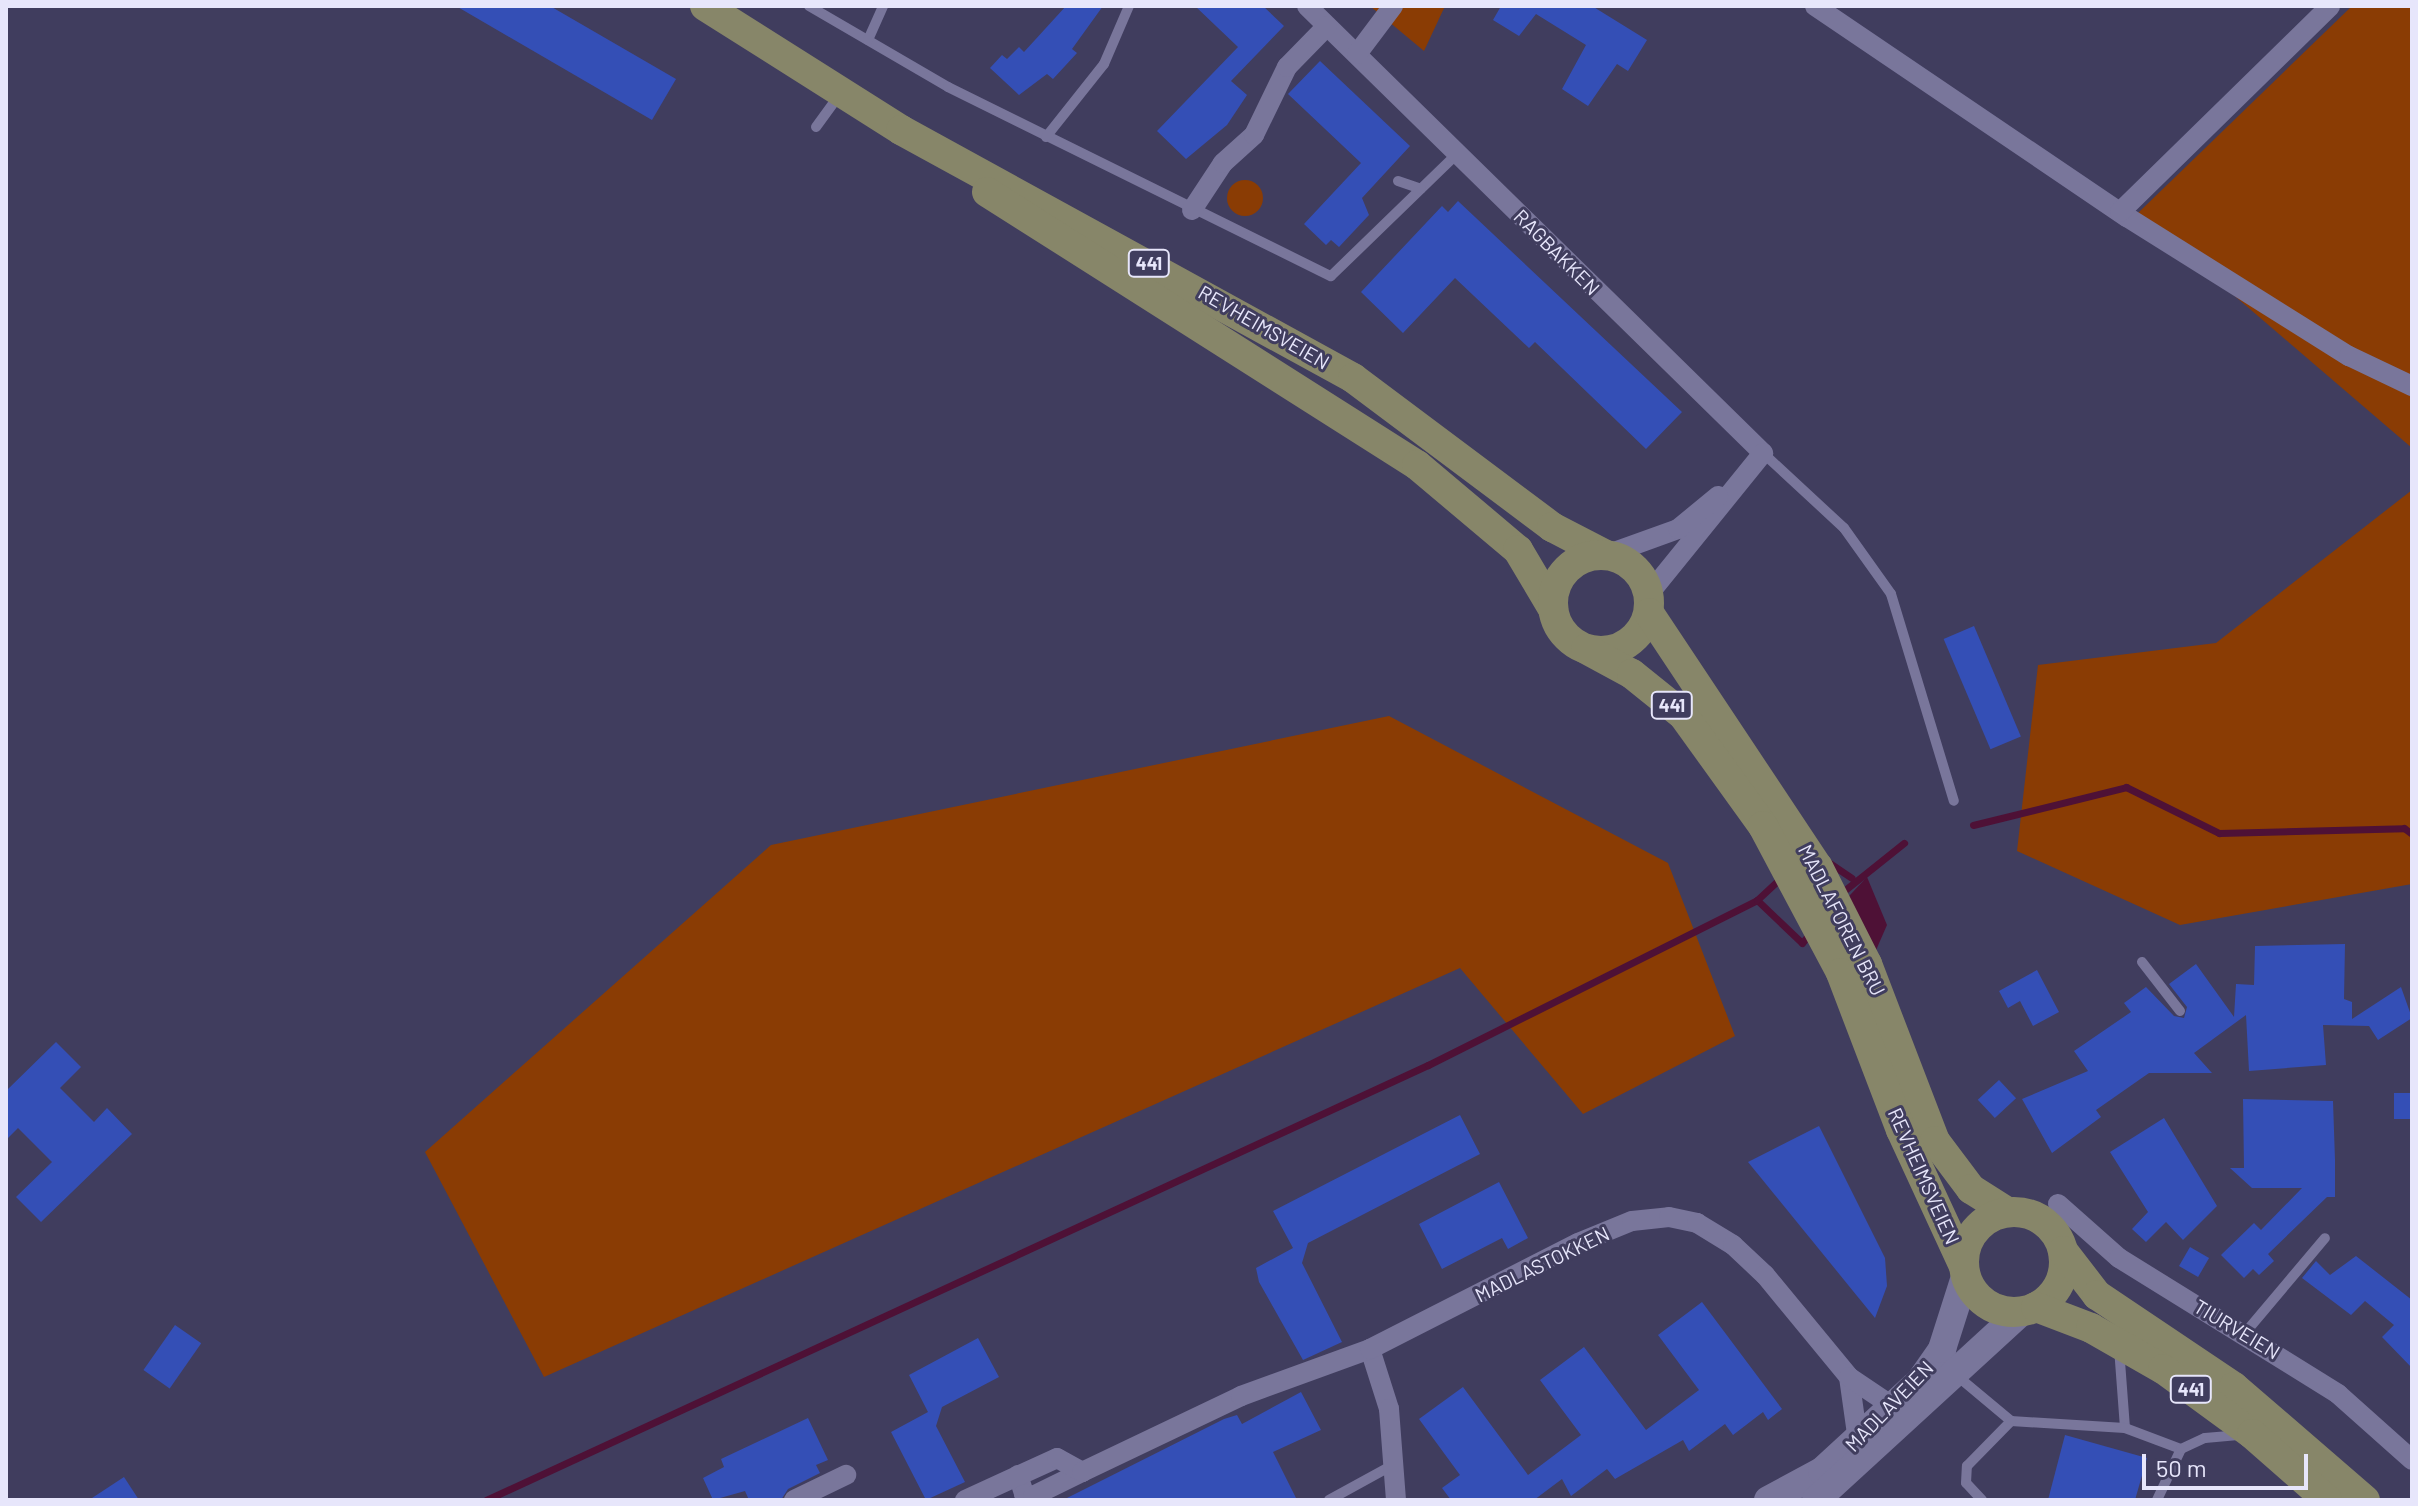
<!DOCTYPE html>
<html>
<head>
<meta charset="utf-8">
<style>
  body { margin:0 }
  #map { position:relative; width:2418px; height:1506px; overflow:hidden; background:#403d5e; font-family:Barlow,sans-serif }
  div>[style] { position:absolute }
  .green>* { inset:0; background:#8a3c04 }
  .round { border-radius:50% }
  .water>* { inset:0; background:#4e1136 }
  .stream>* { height:7px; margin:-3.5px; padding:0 3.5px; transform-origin:3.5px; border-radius:3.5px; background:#4e1136 }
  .building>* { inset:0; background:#344fb6; transform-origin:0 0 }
  .lane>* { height:10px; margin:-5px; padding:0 5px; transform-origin:5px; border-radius:5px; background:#79769b }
  .street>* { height:20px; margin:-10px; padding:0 10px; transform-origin:10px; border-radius:10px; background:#79769b }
  .secondary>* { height:28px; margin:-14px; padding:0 14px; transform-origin:14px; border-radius:14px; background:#79769b }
  .primary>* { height:30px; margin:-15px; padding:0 15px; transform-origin:15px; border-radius:15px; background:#878669 }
  .primary>.ring { margin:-15px; padding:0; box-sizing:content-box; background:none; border:30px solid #878669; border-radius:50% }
  span { translate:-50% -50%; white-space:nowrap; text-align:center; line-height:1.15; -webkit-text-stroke:6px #403d5e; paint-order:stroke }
  .shield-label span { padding:2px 6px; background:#403d5e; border:2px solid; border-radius:6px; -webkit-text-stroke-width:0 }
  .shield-label { font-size:18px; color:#e7e6fb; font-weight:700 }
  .street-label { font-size:20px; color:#e7e6fb }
  .frame { position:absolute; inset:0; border:8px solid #e7e6fb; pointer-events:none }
  .scale { position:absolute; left:2142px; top:1454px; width:166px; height:36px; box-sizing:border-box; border:4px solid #e7e6fb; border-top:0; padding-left:10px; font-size:24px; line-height:28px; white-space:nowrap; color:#e7e6fb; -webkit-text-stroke:6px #403d5e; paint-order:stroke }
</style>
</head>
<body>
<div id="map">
  <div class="green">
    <div style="clip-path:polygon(1370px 6px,1445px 6px,1424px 51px)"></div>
    <div style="clip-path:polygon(2352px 6px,2412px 6px,2412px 448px,2138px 213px)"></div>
    <div class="round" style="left:1227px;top:180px;width:36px;height:36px"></div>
    <div style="clip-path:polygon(2412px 490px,2412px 884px,2180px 925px,2017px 851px,2038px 665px,2216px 643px)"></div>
    <div style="clip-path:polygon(1389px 716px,1668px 863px,1735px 1036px,1583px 1114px,1460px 968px,544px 1377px,425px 1152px,771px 845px)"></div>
  </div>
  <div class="water">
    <div style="clip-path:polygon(1867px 877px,1887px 925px,1870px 964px,1819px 928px)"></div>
  </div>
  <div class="stream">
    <div style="left:1973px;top:825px;width:158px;rotate:-13.9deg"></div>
    <div style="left:2126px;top:787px;width:104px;rotate:26.3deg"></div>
    <div style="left:2219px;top:833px;width:185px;rotate:-1.5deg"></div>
    <div style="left:2404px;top:828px;width:10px;rotate:37deg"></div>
    <div style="left:1825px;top:860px;width:32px;rotate:34deg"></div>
    <div style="left:1840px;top:894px;width:82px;rotate:-38.6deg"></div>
    <div style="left:1757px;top:900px;width:62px;rotate:43.7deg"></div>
    <div style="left:1802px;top:943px;width:14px;rotate:-51deg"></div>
    <div style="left:486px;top:1500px;width:1038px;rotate:-24.79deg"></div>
    <div style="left:1428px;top:1065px;width:368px;rotate:-26.6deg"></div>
    <div style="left:1757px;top:900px;width:35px;rotate:-43deg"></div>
  </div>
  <div class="building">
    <div style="clip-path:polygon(456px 6px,550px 6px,676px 79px,652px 120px)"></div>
    <div style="clip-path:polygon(1066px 6px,1103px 6px,1072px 49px,1077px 53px,1053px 79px,1047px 74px,1019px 95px,990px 68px,1002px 55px,1007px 59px,1019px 47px,1024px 52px)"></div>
    <div style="clip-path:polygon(1195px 6px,1263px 6px,1284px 26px,1231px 81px,1247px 95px,1227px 125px,1186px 159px,1157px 131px,1238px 47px)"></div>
    <div style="clip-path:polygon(1501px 6px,1592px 6px,1647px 40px,1628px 71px,1617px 64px,1588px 106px,1562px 89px,1586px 45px,1536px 14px,1519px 36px,1493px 20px)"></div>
    <div style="clip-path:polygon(1320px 61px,1410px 146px,1362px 198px,1369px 215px,1339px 247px,1331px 240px,1326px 245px,1304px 224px,1361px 163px,1288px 94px)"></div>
    <div style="clip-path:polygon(1458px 201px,1682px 412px,1646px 449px,1535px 342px,1529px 348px,1455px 278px,1403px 333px,1361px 292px,1442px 206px,1448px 212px)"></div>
    <div style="left:1974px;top:626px;width:120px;height:33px;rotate:67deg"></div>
    <div style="clip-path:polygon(2345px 944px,2344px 999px,2352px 1002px,2352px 1019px,2401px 987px,2412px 1018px,2378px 1040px,2369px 1026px,2323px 1025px,2326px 1065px,2249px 1071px,2246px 1015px,2194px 1053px,2212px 1073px,2149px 1073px,2096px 1110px,2101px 1117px,2052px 1153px,2022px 1099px,2088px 1071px,2074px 1051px,2131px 1012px,2124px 1003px,2146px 987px,2174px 1016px,2184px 1018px,2187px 1007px,2169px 984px,2196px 964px,2234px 1017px,2236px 984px,2254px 985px,2255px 946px)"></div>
    <div style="clip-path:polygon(2037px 970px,2059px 1012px,2033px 1026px,2020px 1001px,2008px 1008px,1999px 991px)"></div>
    <div style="clip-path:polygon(56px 1042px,81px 1067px,60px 1088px,94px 1122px,107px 1108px,132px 1134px,41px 1222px,16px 1197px,52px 1162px,18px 1128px,6px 1140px,6px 1091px)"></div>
    <div style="left:1999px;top:1080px;width:25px;height:29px;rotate:47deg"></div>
    <div style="left:2394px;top:1093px;width:18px;height:26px"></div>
    <div style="clip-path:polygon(2243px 1099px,2333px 1101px,2335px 1160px,2335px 1197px,2327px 1197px,2268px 1254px,2274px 1261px,2259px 1275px,2253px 1269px,2244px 1278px,2221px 1255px,2254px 1223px,2261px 1230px,2302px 1188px,2252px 1188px,2230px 1168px,2244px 1168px)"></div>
    <div style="clip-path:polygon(1460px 1115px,1480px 1154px,1308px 1243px,1302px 1263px,1342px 1342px,1303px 1360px,1259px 1282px,1256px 1268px,1293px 1248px,1273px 1211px)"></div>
    <div style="clip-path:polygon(2164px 1118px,2217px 1206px,2183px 1240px,2166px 1222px,2146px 1242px,2132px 1229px,2148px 1212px,2110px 1152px)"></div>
    <div style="clip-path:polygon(1819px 1126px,1885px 1258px,1887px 1286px,1875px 1318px,1748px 1162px)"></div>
    <div style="clip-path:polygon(1499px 1182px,1528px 1238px,1508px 1249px,1502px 1238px,1442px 1269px,1419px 1224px)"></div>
    <div style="left:2190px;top:1247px;width:22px;height:22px;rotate:30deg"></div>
    <div style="clip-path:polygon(2356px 1256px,2412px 1300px,2412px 1368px,2382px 1337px,2394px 1325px,2365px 1301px,2351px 1315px,2302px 1278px,2316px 1261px,2330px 1275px)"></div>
    <div style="clip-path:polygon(1702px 1302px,1782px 1409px,1768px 1420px,1763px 1412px,1733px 1435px,1725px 1424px,1689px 1451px,1683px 1440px,1615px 1479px,1607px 1469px,1571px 1496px,1562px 1479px,1534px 1500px,1451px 1500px,1442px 1488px,1460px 1475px,1419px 1419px,1463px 1387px,1528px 1475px,1581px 1435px,1540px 1380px,1584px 1347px,1646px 1430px,1699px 1390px,1658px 1335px)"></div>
    <div style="left:175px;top:1325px;width:32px;height:55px;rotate:35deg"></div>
    <div style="clip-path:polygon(978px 1338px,999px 1377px,942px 1407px,936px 1426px,965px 1482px,926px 1500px,891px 1432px,928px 1412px,909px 1375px)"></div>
    <div style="clip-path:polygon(1301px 1392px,1321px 1430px,1273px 1452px,1297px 1500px,1063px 1500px,1224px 1419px,1237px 1415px,1242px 1424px)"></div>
    <div style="clip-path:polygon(808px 1418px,828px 1460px,816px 1465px,820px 1473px,788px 1489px,781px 1500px,749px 1500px,745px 1491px,713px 1500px,703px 1478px,724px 1467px,721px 1459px)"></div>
    <div style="clip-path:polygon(2065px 1435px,2147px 1458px,2135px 1500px,2048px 1500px)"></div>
    <div style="clip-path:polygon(124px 1477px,139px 1500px,89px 1500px)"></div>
  </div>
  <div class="lane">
    <div style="left:809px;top:6px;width:161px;rotate:30.2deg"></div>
    <div style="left:948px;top:87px;width:427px;rotate:26.3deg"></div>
    <div style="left:1331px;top:276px;width:174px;rotate:-44.1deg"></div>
    <div style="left:868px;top:40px;width:37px;rotate:-66deg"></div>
    <div style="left:816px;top:127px;width:39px;rotate:-54deg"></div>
    <div style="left:1046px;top:137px;width:93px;rotate:-51.5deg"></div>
    <div style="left:1104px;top:64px;width:63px;rotate:-66.7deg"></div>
    <div style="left:1398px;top:181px;width:24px;rotate:19deg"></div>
    <div style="left:1763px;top:453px;width:110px;rotate:42.8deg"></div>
    <div style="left:1844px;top:528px;width:81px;rotate:54.5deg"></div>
    <div style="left:1891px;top:594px;width:216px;rotate:73.1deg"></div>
    <div style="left:2142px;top:962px;width:62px;rotate:52.2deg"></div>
    <div style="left:2245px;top:1333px;width:124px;rotate:-49.9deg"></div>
    <div style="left:2119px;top:1348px;width:80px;rotate:85.7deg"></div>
    <div style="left:1956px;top:1375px;width:72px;rotate:39.9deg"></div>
    <div style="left:2011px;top:1421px;width:114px;rotate:3.5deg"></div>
    <div style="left:2125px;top:1428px;width:60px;rotate:20.6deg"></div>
    <div style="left:2181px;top:1449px;width:56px;rotate:115.2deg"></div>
    <div style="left:2181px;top:1449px;width:26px;rotate:-25deg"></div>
    <div style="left:2205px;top:1438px;width:36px;rotate:-5deg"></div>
    <div style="left:1329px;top:1500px;width:73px;rotate:-28.7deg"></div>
    <div style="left:1982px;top:1500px;width:23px;rotate:-133deg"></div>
    <div style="left:1966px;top:1483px;width:17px;rotate:-87deg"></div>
    <div style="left:1967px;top:1466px;width:63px;rotate:-45.6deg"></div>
  </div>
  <div class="street">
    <div style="left:1307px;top:6px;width:639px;rotate:44.43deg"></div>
    <div style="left:1763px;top:453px;width:181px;rotate:129deg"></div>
    <div style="left:1815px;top:6px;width:377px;rotate:34.1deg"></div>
    <div style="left:2127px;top:217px;width:262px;rotate:32.1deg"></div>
    <div style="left:2349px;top:356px;width:70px;rotate:25.5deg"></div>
    <div style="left:1357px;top:54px;width:60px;rotate:-53.1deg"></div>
    <div style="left:1192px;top:210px;width:56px;rotate:-56.6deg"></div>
    <div style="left:1223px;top:163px;width:42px;rotate:-42.1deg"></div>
    <div style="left:1254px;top:135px;width:76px;rotate:-64.1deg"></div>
    <div style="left:1287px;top:67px;width:57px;rotate:-45.7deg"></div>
    <div style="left:2120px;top:212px;width:294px;rotate:-44.4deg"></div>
    <div style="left:1606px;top:555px;width:77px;rotate:-19.9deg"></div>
    <div style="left:1678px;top:529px;width:52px;rotate:-39.5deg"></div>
    <div style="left:2058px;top:1204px;width:81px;rotate:41.5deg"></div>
    <div style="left:2119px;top:1258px;width:258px;rotate:31.8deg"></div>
    <div style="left:2338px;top:1394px;width:99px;rotate:41.7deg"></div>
    <div style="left:1370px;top:1349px;width:63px;rotate:72.4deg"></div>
    <div style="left:1389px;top:1409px;width:91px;rotate:85.6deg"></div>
    <div style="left:1849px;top:1377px;width:65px;rotate:82deg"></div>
    <div style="left:1018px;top:1475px;width:20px;rotate:72deg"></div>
    <div style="left:1024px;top:1494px;width:9px;rotate:13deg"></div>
    <div style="left:1033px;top:1496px;width:55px;rotate:-26.1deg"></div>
    <div style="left:794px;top:1500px;width:58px;rotate:-25.7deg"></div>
    <div style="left:965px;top:1500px;width:101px;rotate:-24.5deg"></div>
    <div style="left:1057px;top:1458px;width:29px;rotate:29deg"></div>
    <div style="left:1082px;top:1472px;width:176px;rotate:-25.5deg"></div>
    <div style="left:1241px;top:1396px;width:137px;rotate:-20deg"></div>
    <div style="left:1370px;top:1349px;width:233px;rotate:-27deg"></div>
    <div style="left:1578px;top:1243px;width:58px;rotate:-22.2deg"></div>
    <div style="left:1632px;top:1221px;width:37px;rotate:-6deg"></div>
    <div style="left:1669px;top:1217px;width:29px;rotate:12deg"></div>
    <div style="left:1697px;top:1223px;width:42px;rotate:31.4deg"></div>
    <div style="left:1733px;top:1245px;width:44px;rotate:43.2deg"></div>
    <div style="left:1765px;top:1275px;width:132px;rotate:50.5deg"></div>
    <div style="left:1849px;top:1377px;width:52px;rotate:34deg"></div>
  </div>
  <div class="secondary">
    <div style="left:1768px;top:1500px;width:61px;rotate:-28.2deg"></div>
    <div style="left:1822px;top:1471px;width:133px;rotate:-42.6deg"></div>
    <div style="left:1920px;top:1381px;width:39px;rotate:-55deg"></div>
    <div style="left:1942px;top:1349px;width:76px;rotate:-72.3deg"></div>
    <div style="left:1816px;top:1500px;width:278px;rotate:-42.5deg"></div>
  </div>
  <div class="primary">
    <div style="left:705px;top:6px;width:232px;rotate:32.3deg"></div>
    <div style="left:901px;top:130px;width:516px;rotate:28.75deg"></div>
    <div style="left:1353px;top:378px;width:249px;rotate:36.8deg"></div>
    <div style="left:1552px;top:527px;width:61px;rotate:27.4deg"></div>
    <div style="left:987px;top:192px;width:509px;rotate:32.41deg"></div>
    <div style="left:1417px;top:465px;width:132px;rotate:40.1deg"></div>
    <div style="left:1518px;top:550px;width:69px;rotate:59.3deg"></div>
    <div class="ring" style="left:1553px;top:555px;width:66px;height:66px"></div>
    <div style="left:1649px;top:613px;width:305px;rotate:56.4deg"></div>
    <div style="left:1818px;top:867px;width:109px;rotate:63.2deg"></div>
    <div style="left:1867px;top:964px;width:190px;rotate:69deg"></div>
    <div style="left:1935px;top:1141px;width:60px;rotate:53.1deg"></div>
    <div style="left:1971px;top:1189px;width:41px;rotate:32.2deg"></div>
    <div style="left:1586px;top:649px;width:52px;rotate:28.5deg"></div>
    <div style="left:1632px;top:674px;width:65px;rotate:38.8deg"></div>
    <div style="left:1683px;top:715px;width:137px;rotate:54.2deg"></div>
    <div style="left:1763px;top:826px;width:166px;rotate:62deg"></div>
    <div style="left:1841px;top:973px;width:168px;rotate:69.1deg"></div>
    <div style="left:1901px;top:1130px;width:148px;rotate:65.2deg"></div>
    <div class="ring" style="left:1964px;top:1212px;width:70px;height:70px"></div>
    <div style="left:2063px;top:1251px;width:56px;rotate:52.3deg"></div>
    <div style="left:2097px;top:1295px;width:165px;rotate:33.9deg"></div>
    <div style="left:2234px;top:1387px;width:173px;rotate:40.8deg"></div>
    <div style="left:2036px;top:1307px;width:59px;rotate:20.9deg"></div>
    <div style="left:2091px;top:1328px;width:83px;rotate:29.7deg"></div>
    <div style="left:2163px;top:1369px;width:110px;rotate:36.1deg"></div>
    <div style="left:2252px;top:1434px;width:100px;rotate:41.3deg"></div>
  </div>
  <div class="shield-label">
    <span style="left:1149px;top:263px">441</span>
    <span style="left:1672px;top:705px">441</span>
    <span style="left:2191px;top:1389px">441</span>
  </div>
  <div class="street-label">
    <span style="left:1557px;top:252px;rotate:45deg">RAGBAKKEN</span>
    <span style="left:1264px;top:327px;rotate:30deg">REVHEIMSVEIEN</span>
    <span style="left:1842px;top:920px;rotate:63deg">MADLAFOREN BRU</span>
    <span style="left:1924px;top:1176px;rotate:66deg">REVHEIMSVEIEN</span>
    <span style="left:1542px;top:1264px;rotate:-26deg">MADLASTOKKEN</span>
    <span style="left:2237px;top:1329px;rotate:31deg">TIURVEIEN</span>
    <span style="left:1889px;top:1406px;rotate:-46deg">MADLAVEIEN</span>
  </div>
  <div class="frame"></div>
  <div class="scale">50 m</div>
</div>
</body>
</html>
